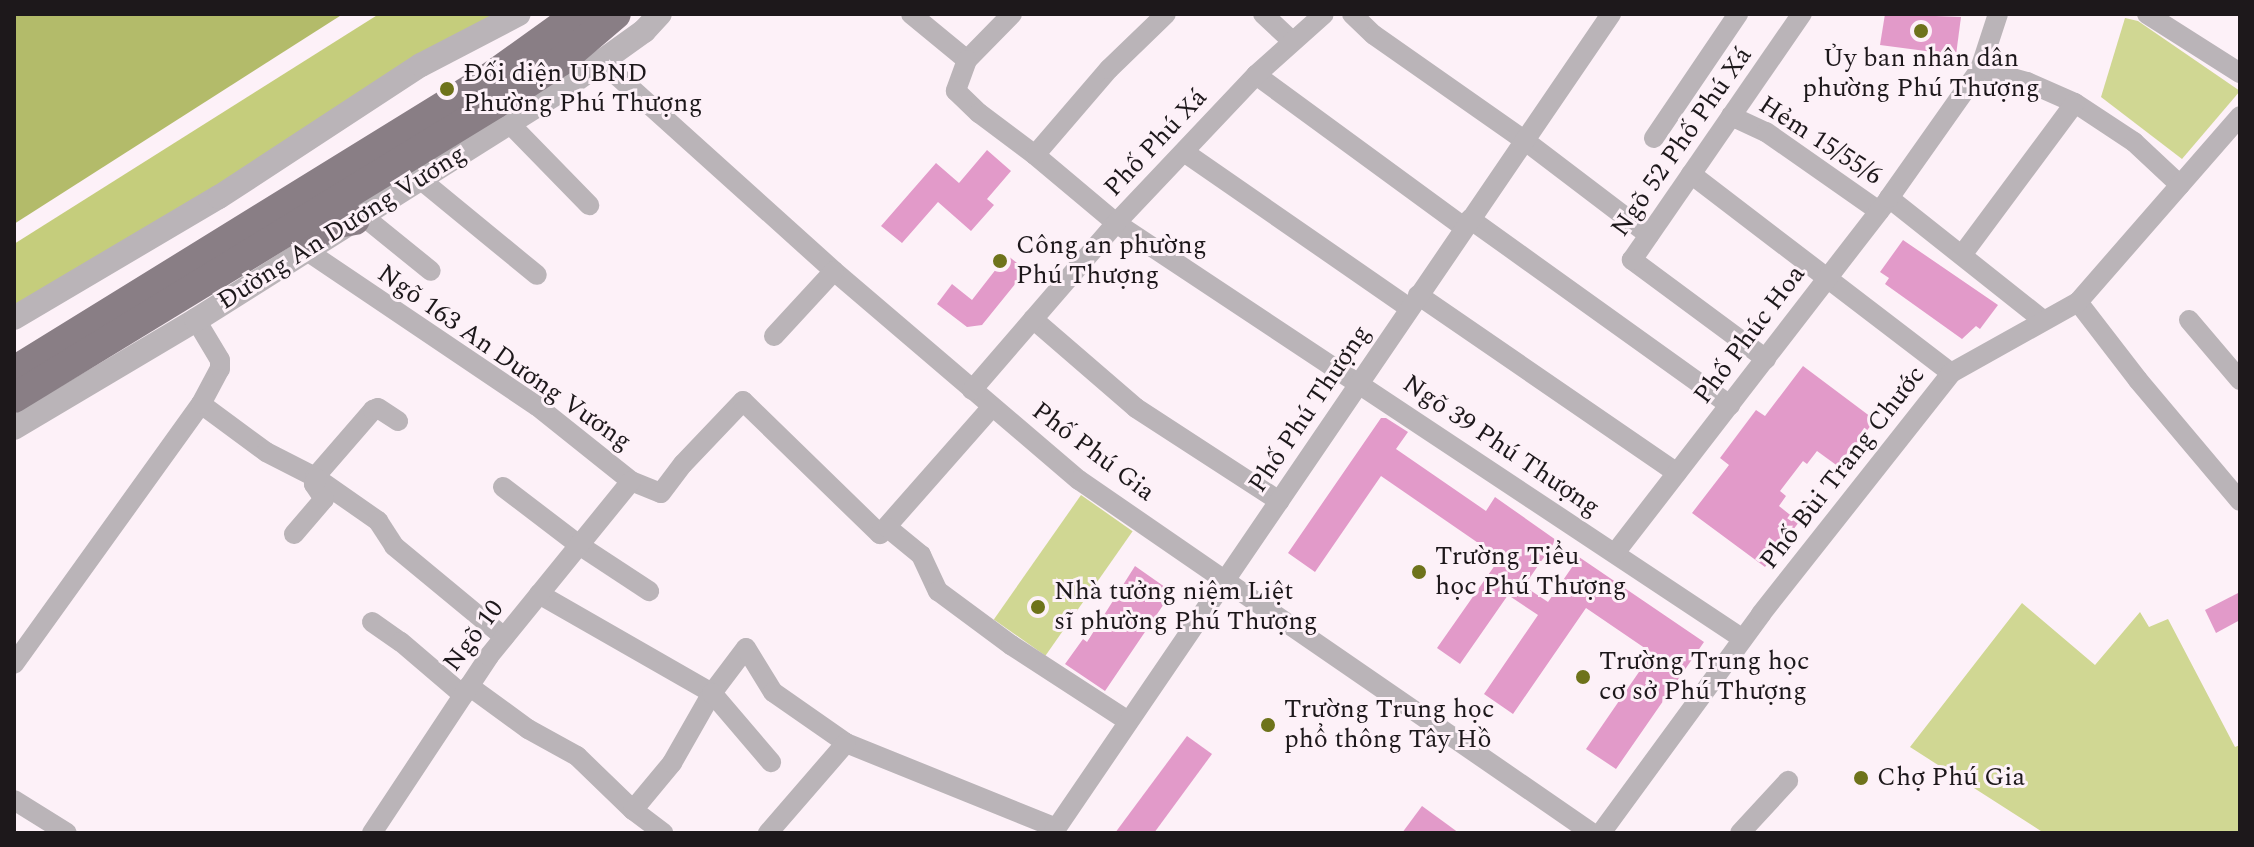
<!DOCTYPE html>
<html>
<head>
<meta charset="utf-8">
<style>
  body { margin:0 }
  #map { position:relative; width:2254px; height:847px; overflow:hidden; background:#fdf1f8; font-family:Spectral,serif }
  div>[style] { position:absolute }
  .green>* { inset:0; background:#d0d793; transform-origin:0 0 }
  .forest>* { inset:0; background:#c5cd7c }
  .water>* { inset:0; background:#b3bb6a }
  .building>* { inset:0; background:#e29ac9 }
  .minor>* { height:20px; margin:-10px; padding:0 10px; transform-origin:10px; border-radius:10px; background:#bab4b8 }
  .tertiary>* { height:24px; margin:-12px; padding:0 12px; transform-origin:12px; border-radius:12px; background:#bab4b8 }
  .primary>* { height:30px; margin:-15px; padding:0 15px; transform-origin:15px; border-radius:15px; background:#897e85 }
  .dots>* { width:22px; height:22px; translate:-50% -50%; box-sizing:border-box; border:4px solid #fdf1f8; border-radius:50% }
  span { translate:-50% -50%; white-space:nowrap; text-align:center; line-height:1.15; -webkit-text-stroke:6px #fdf1f8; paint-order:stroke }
  .poi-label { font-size:26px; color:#1d181b }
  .left { translate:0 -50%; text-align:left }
  .street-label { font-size:26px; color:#1d181b }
  .frame { position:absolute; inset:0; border:16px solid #1d181b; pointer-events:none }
</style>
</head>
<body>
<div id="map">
  <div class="green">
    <div style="clip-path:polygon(2125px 18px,2138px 21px,2240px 91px,2182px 159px,2101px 97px)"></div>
    <div style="left:1081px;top:495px;width:63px;height:152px;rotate:35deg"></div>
    <div style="clip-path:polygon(2022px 603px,2095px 665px,2140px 612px,2149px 627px,2168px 619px,2235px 747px,2240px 745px,2240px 833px,2044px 833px,1910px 747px)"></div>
  </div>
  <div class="forest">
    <div style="clip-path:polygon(379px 14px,519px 14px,14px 317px,14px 244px)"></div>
  </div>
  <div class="water">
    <div style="clip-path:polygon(14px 14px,343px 14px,14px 224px)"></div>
  </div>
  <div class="building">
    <div style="clip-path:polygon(1885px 14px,1961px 17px,1956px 55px,1880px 45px)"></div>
    <div style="clip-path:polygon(987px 150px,1011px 171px,987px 199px,994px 205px,971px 231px,938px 202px,902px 243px,881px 226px,936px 163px,959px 183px)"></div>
    <div style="clip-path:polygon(1903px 240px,1998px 305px,1980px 329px,1976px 326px,1962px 339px,1885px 284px,1889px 278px,1880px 272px)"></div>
    <div style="clip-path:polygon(1007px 255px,1017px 263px,1020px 278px,982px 325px,967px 327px,937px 304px,952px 284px,972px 300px)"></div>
    <div style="clip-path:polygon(1803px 366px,1875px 420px,1839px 467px,1817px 451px,1807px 464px,1803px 461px,1780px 491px,1786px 496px,1779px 506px,1799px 522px,1765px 567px,1692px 513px,1729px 465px,1720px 458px,1756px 410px,1765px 416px)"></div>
    <div style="clip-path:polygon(1381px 418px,1386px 418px,1408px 432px,1396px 449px,1486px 511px,1495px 497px,1556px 540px,1524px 586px,1548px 602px,1579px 557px,1704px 642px,1616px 769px,1586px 749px,1652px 653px,1586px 608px,1513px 714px,1484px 694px,1538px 615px,1508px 595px,1460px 664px,1437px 648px,1500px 558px,1381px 476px,1315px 572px,1288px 553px)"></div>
    <div style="clip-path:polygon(1135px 566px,1172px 592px,1105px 691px,1065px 664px,1083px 639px,1087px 642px)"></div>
    <div style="clip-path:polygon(2240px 592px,2240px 620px,2216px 633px,2205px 610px)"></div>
    <div style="clip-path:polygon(1187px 736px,1212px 754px,1154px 833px,1115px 833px)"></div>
    <div style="clip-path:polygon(1422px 806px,1459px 833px,1402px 833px)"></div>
  </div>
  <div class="minor">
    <div style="left:911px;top:14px;width:72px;rotate:39.4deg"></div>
    <div style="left:1012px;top:14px;width:64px;rotate:134.4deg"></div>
    <div style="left:967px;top:60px;width:33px;rotate:110deg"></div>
    <div style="left:956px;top:91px;width:32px;rotate:44deg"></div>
    <div style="left:979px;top:113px;width:70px;rotate:36.9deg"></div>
    <div style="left:1035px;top:155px;width:106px;rotate:40deg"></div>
    <div style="left:1116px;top:223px;width:752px;rotate:33.56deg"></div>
    <div style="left:1263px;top:14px;width:40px;rotate:43deg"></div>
    <div style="left:1352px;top:14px;width:30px;rotate:44deg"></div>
    <div style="left:1374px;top:35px;width:183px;rotate:35deg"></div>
    <div style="left:1524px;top:140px;width:157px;rotate:37.2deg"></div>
    <div style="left:2147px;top:14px;width:110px;rotate:32.4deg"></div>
    <div style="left:603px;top:63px;width:311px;rotate:42deg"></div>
    <div style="left:834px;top:271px;width:322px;rotate:40.5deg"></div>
    <div style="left:1079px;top:480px;width:623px;rotate:34.53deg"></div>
    <div style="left:1980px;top:69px;width:49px;rotate:15.5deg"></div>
    <div style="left:2027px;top:82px;width:52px;rotate:23.6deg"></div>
    <div style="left:2075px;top:103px;width:71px;rotate:33.5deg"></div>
    <div style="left:2134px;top:142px;width:63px;rotate:43.1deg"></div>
    <div style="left:1256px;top:75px;width:258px;rotate:36.2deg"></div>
    <div style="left:1731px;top:116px;width:38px;rotate:25deg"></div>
    <div style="left:1766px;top:132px;width:138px;rotate:35deg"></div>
    <div style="left:509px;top:123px;width:115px;rotate:45.7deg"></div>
    <div style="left:1654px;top:138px;width:150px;rotate:-55.9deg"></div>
    <div style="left:1184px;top:152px;width:274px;rotate:34.7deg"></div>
    <div style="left:1035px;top:155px;width:113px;rotate:-49.3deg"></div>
    <div style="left:1109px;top:69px;width:79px;rotate:-44deg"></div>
    <div style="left:1691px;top:174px;width:327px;rotate:37.4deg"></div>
    <div style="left:420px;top:179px;width:151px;rotate:39.4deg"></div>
    <div style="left:1889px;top:198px;width:196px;rotate:38.4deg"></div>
    <div style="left:363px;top:216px;width:87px;rotate:39deg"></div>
    <div style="left:1470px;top:219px;width:320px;rotate:35.6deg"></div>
    <div style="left:307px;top:251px;width:277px;rotate:34deg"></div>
    <div style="left:537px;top:406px;width:120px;rotate:38.6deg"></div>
    <div style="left:631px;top:481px;width:32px;rotate:22deg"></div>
    <div style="left:661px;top:493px;width:36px;rotate:-53deg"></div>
    <div style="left:683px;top:464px;width:87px;rotate:-46.4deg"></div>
    <div style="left:743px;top:401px;width:191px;rotate:44.2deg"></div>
    <div style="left:880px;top:534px;width:169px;rotate:-48.6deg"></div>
    <div style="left:1962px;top:255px;width:189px;rotate:-53.4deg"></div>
    <div style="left:1418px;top:295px;width:314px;rotate:34.5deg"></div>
    <div style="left:2078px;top:302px;width:98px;rotate:52.4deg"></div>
    <div style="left:2138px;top:380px;width:158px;rotate:49.9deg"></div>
    <div style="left:1033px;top:319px;width:136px;rotate:40.8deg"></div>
    <div style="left:1136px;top:408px;width:171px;rotate:33deg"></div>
    <div style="left:2189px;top:320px;width:79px;rotate:49.6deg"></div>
    <div style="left:774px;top:336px;width:88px;rotate:-47.3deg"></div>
    <div style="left:1766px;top:359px;width:167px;rotate:-143.5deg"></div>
    <div style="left:1632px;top:260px;width:299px;rotate:-55.4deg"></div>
    <div style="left:972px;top:390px;width:221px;rotate:-49.2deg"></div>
    <div style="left:1116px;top:223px;width:204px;rotate:-46.6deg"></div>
    <div style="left:1256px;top:75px;width:91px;rotate:-41.9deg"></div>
    <div style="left:201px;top:404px;width:81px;rotate:36.4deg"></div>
    <div style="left:266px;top:452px;width:55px;rotate:27deg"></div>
    <div style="left:315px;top:477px;width:77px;rotate:34.9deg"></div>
    <div style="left:378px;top:521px;width:30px;rotate:57deg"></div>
    <div style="left:394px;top:546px;width:143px;rotate:39.6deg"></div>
    <div style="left:315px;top:477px;width:89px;rotate:-49.1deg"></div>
    <div style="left:373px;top:410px;width:5px;rotate:-22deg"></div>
    <div style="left:378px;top:408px;width:24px;rotate:33deg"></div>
    <div style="left:503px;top:487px;width:96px;rotate:37.3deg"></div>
    <div style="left:579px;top:545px;width:84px;rotate:33.3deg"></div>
    <div style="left:888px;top:528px;width:43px;rotate:39.3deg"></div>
    <div style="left:921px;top:555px;width:40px;rotate:65deg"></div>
    <div style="left:938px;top:591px;width:91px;rotate:36.5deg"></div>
    <div style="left:1011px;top:645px;width:140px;rotate:33deg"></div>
    <div style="left:294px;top:534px;width:46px;rotate:-49.4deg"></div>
    <div style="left:324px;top:499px;width:18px;rotate:-124deg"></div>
    <div style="left:314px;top:484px;width:6px;rotate:-59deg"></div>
    <div style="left:1615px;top:553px;width:448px;rotate:-52.3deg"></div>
    <div style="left:1889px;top:198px;width:158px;rotate:-54.8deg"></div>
    <div style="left:1980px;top:69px;width:58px;rotate:-71.9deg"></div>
    <div style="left:539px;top:594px;width:199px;rotate:29.8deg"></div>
    <div style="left:712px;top:693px;width:56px;rotate:-52.9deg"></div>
    <div style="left:746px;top:648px;width:52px;rotate:58.5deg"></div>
    <div style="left:773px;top:692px;width:89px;rotate:34.9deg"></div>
    <div style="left:846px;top:743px;width:227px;rotate:22deg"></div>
    <div style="left:372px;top:622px;width:35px;rotate:35deg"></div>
    <div style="left:401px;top:642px;width:82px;rotate:40.5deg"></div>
    <div style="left:14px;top:664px;width:320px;rotate:-54.3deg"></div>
    <div style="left:201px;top:404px;width:40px;rotate:-62deg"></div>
    <div style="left:220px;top:369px;width:9px;rotate:-90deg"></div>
    <div style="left:220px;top:360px;width:47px;rotate:-121deg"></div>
    <div style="left:469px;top:686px;width:73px;rotate:36.1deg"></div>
    <div style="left:528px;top:729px;width:56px;rotate:28.9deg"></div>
    <div style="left:577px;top:756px;width:78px;rotate:44deg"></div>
    <div style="left:633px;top:810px;width:38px;rotate:37deg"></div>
    <div style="left:14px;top:800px;width:62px;rotate:31.9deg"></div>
    <div style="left:633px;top:810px;width:61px;rotate:-50.3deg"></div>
    <div style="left:672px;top:763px;width:81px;rotate:-60.3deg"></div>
    <div style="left:712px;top:693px;width:91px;rotate:49.5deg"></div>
    <div style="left:372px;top:833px;width:212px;rotate:-56.5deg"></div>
    <div style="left:489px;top:656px;width:225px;rotate:-50.9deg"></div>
    <div style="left:768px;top:833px;width:119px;rotate:-49.1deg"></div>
    <div style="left:1053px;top:833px;width:991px;rotate:-55.73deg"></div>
    <div style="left:1601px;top:833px;width:271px;rotate:-53.8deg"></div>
    <div style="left:1761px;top:614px;width:307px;rotate:-51.7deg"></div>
    <div style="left:1951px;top:373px;width:145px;rotate:-29.2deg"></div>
    <div style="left:2078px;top:302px;width:247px;rotate:-48.9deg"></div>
    <div style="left:1740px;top:833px;width:71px;rotate:-47.3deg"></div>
  </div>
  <div class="tertiary">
    <div style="left:14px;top:318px;width:238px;rotate:-30.6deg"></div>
    <div style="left:219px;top:197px;width:241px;rotate:-33.2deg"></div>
    <div style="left:421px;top:65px;width:110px;rotate:-27.5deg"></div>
    <div style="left:14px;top:428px;width:212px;rotate:-30.7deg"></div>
    <div style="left:196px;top:320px;width:434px;rotate:-32.2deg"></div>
    <div style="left:563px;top:89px;width:100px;rotate:-35.6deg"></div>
    <div style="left:644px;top:31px;width:23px;rotate:-47deg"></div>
  </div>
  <div class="primary">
    <div style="left:305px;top:240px;width:37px;rotate:-27deg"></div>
    <div style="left:338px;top:223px;width:17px;rotate:-10deg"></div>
    <div style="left:14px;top:371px;width:558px;rotate:-31.67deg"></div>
    <div style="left:489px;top:78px;width:110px;rotate:-35.7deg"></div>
    <div style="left:14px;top:398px;width:564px;rotate:-31.43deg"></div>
    <div style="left:495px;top:104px;width:79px;rotate:-33.1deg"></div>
    <div style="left:561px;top:61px;width:72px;rotate:-40.5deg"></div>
  </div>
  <div class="dots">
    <div style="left:1921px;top:31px;background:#6e731b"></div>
    <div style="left:447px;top:89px;background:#6e731b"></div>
    <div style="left:1000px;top:261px;background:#6e731b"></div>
    <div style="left:1419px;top:572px;background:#6e731b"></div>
    <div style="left:1038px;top:607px;background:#6e731b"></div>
    <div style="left:1583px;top:677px;background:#6e731b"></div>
    <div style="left:1268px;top:725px;background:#6e731b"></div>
    <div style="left:1861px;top:778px;background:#6e731b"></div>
  </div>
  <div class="poi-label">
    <span style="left:1921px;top:74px">Ủy ban nhân dân<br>phường Phú Thượng</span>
    <span class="left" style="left:463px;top:89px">Đối diện UBND<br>Phường Phú Thượng</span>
    <span class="left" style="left:1016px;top:261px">Công an phường<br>Phú Thượng</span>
    <span class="left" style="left:1435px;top:572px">Trường Tiểu<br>học Phú Thượng</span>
    <span class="left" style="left:1054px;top:607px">Nhà tưởng niệm Liệt<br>sĩ phường Phú Thượng</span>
    <span class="left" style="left:1599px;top:677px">Trường Trung học<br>cơ sở Phú Thượng</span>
    <span class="left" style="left:1284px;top:725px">Trường Trung học<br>phổ thông Tây Hồ</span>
    <span class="left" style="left:1877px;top:778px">Chợ Phú Gia</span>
  </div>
  <div class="street-label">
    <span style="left:1820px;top:141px;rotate:33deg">Hẻm 15/55/6</span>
    <span style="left:1682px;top:142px;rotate:-55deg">Ngõ 52 Phố Phú Xá</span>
    <span style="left:1156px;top:143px;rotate:-47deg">Phố Phú Xá</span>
    <span style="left:342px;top:228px;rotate:-32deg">Đường An Dương Vương</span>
    <span style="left:1750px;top:335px;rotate:-53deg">Phố Phúc Hoa</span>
    <span style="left:504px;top:358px;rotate:35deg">Ngõ 163 An Dương Vương</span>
    <span style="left:1310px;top:409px;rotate:-56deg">Phố Phú Thượng</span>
    <span style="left:1501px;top:446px;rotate:34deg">Ngõ 39 Phú Thượng</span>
    <span style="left:1093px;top:452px;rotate:37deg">Phố Phú Gia</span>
    <span style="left:1843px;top:468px;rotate:-52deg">Phố Bùi Trang Chước</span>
    <span style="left:474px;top:636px;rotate:-53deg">Ngõ 10</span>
  </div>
  <div class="frame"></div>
</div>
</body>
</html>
